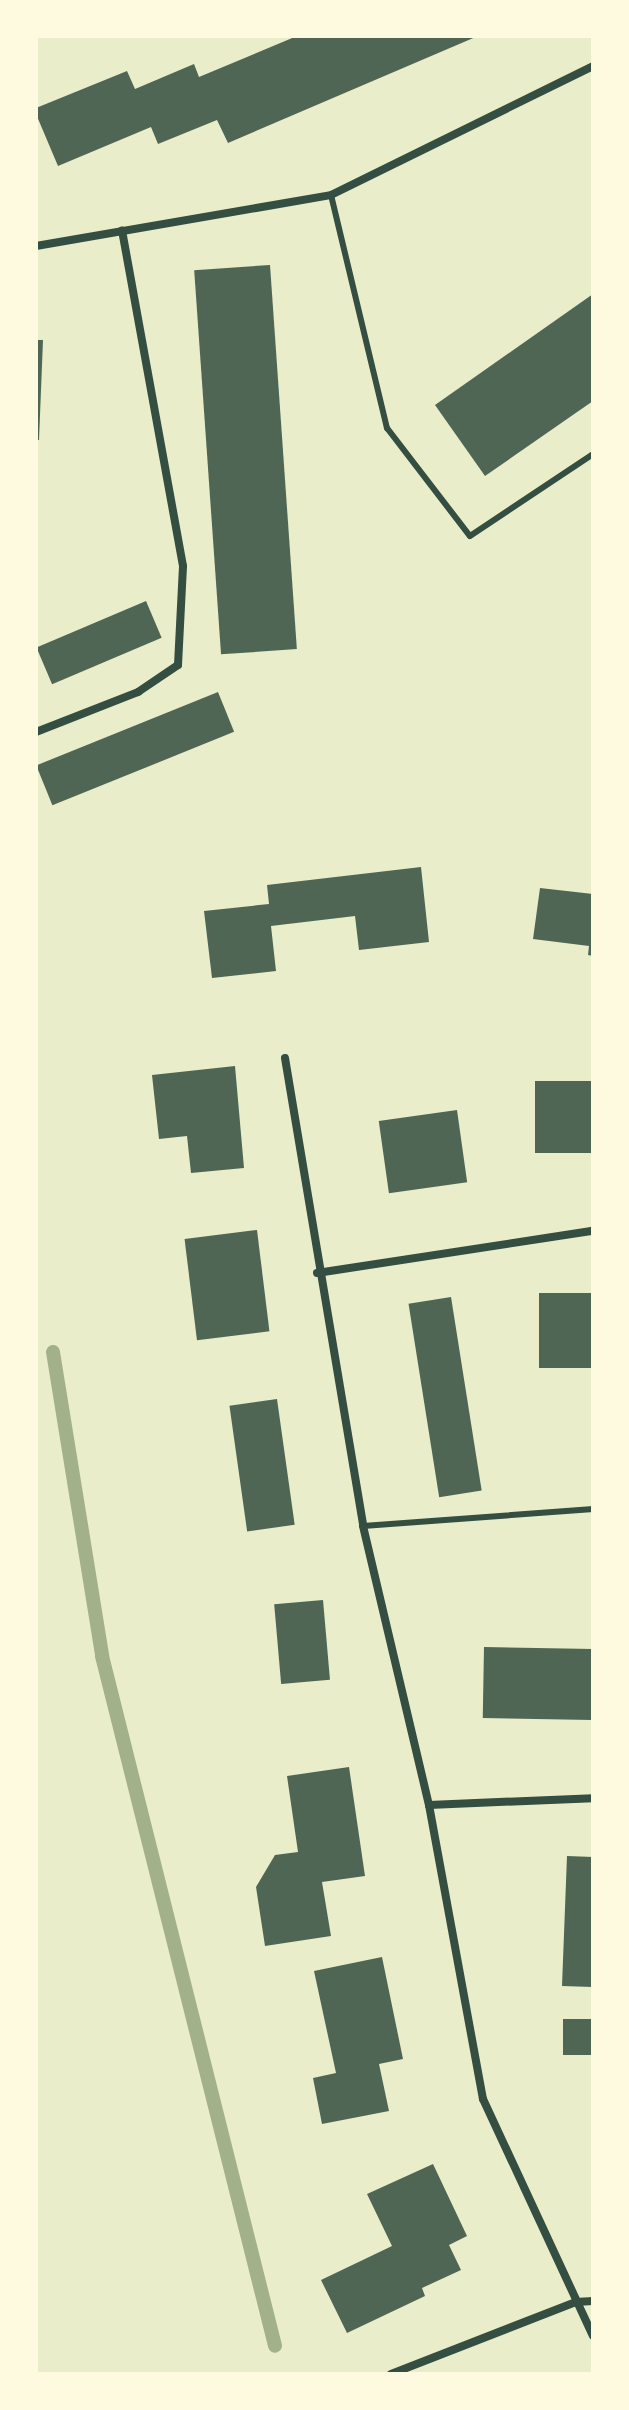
<!DOCTYPE html>
<html>
<head>
<meta charset="utf-8">
<style>
  body { margin:0 }
  #map { position:relative; width:629px; height:2410px; overflow:hidden; background:#e9edc9; font-family:Poppins,sans-serif }
  div>[style] { position:absolute }
  .stream>* { height:14px; margin:-7px; padding:0 7px; transform-origin:7px; border-radius:7px; background:#a3b18a }
  .building>* { inset:0; background:#4f6655; transform-origin:0 0 }
  .service>* { height:6px; margin:-3px; padding:0 3px; transform-origin:3px; border-radius:3px; background:#344e41 }
  .minor>* { height:8px; margin:-4px; padding:0 4px; transform-origin:4px; border-radius:4px; background:#344e41 }
  span { translate:-50% -50%; white-space:nowrap; text-align:center; line-height:1.15; -webkit-text-stroke:6px #fefae0; paint-order:stroke }
  .frame { position:absolute; inset:0; border:38px solid #fefae0; pointer-events:none }
</style>
</head>
<body>
<div id="map">
  <div class="stream">
    <div style="left:53px;top:1352px;width:308px;rotate:80.8deg"></div>
    <div style="left:102px;top:1656px;width:711px;rotate:75.92deg"></div>
  </div>
  <div class="building">
    <div style="clip-path:polygon(297px 36px,478px 36px,228px 143px,217px 120px,158px 144px,151px 127px,58px 166px,36px 114px,36px 108px,127px 71px,135px 89px,194px 64px,199px 77px)"></div>
    <div style="left:270px;top:265px;width:385px;height:76px;rotate:86deg"></div>
    <div style="clip-path:polygon(593px 294px,593px 401px,485px 476px,435px 405px)"></div>
    <div style="clip-path:polygon(36px 340px,43px 340px,39px 440px,36px 440px)"></div>
    <div style="left:146px;top:601px;width:40px;height:119px;rotate:67deg"></div>
    <div style="left:218px;top:692px;width:43px;height:196px;rotate:68deg"></div>
    <div style="clip-path:polygon(421px 867px,429px 942px,359px 950px,355px 916px,271px 926px,276px 971px,212px 978px,204px 911px,269px 904px,267px 885px)"></div>
    <div style="clip-path:polygon(540px 888px,593px 894px,593px 956px,588px 955px,589px 946px,533px 939px)"></div>
    <div style="clip-path:polygon(235px 1066px,244px 1168px,191px 1173px,187px 1136px,159px 1139px,152px 1075px)"></div>
    <div style="left:593px;top:1081px;width:72px;height:58px;rotate:90deg"></div>
    <div style="left:457px;top:1110px;width:73px;height:79px;rotate:82deg"></div>
    <div style="left:257px;top:1230px;width:102px;height:73px;rotate:83deg"></div>
    <div style="left:593px;top:1293px;width:75px;height:54px;rotate:90deg"></div>
    <div style="left:451px;top:1297px;width:196px;height:43px;rotate:81deg"></div>
    <div style="left:277px;top:1399px;width:127px;height:48px;rotate:82deg"></div>
    <div style="left:323px;top:1600px;width:80px;height:49px;rotate:85deg"></div>
    <div style="left:484px;top:1647px;width:109px;height:71px;rotate:1deg"></div>
    <div style="clip-path:polygon(349px 1767px,365px 1876px,322px 1882px,331px 1936px,265px 1946px,256px 1887px,275px 1855px,298px 1852px,287px 1776px)"></div>
    <div style="clip-path:polygon(567px 1856px,593px 1857px,593px 1987px,562px 1986px)"></div>
    <div style="clip-path:polygon(382px 1957px,403px 2059px,379px 2064px,389px 2111px,322px 2124px,313px 2078px,336px 2073px,314px 1971px)"></div>
    <div style="left:593px;top:2019px;width:36px;height:30px;rotate:90deg"></div>
    <div style="clip-path:polygon(433px 2164px,467px 2236px,449px 2245px,461px 2270px,422px 2288px,425px 2296px,347px 2333px,321px 2280px,392px 2246px,367px 2194px)"></div>
  </div>
  <div class="service">
    <div style="left:331px;top:195px;width:240px;rotate:76.5deg"></div>
    <div style="left:387px;top:428px;width:136px;rotate:52.5deg"></div>
    <div style="left:470px;top:536px;width:148px;rotate:-33.7deg"></div>
    <div style="left:363px;top:1526px;width:231px;rotate:-4.2deg"></div>
  </div>
  <div class="minor">
    <div style="left:36px;top:246px;width:299px;rotate:-9.8deg"></div>
    <div style="left:331px;top:195px;width:292px;rotate:-26.2deg"></div>
    <div style="left:36px;top:732px;width:110px;rotate:-21.4deg"></div>
    <div style="left:138px;top:692px;width:48px;rotate:-34deg"></div>
    <div style="left:178px;top:665px;width:99px;rotate:-87.1deg"></div>
    <div style="left:183px;top:566px;width:341px;rotate:-100.3deg"></div>
    <div style="left:285px;top:1058px;width:474px;rotate:80.5deg"></div>
    <div style="left:363px;top:1526px;width:287px;rotate:76.7deg"></div>
    <div style="left:429px;top:1805px;width:299px;rotate:79.6deg"></div>
    <div style="left:483px;top:2099px;width:261px;rotate:65.1deg"></div>
    <div style="left:317px;top:1273px;width:279px;rotate:-8.7deg"></div>
    <div style="left:429px;top:1805px;width:164px;rotate:-2.4deg"></div>
    <div style="left:391px;top:2374px;width:199px;rotate:-21.3deg"></div>
    <div style="left:576px;top:2302px;width:17px;rotate:-3deg"></div>
  </div>
  <div class="frame"></div>
</div>
</body>
</html>
